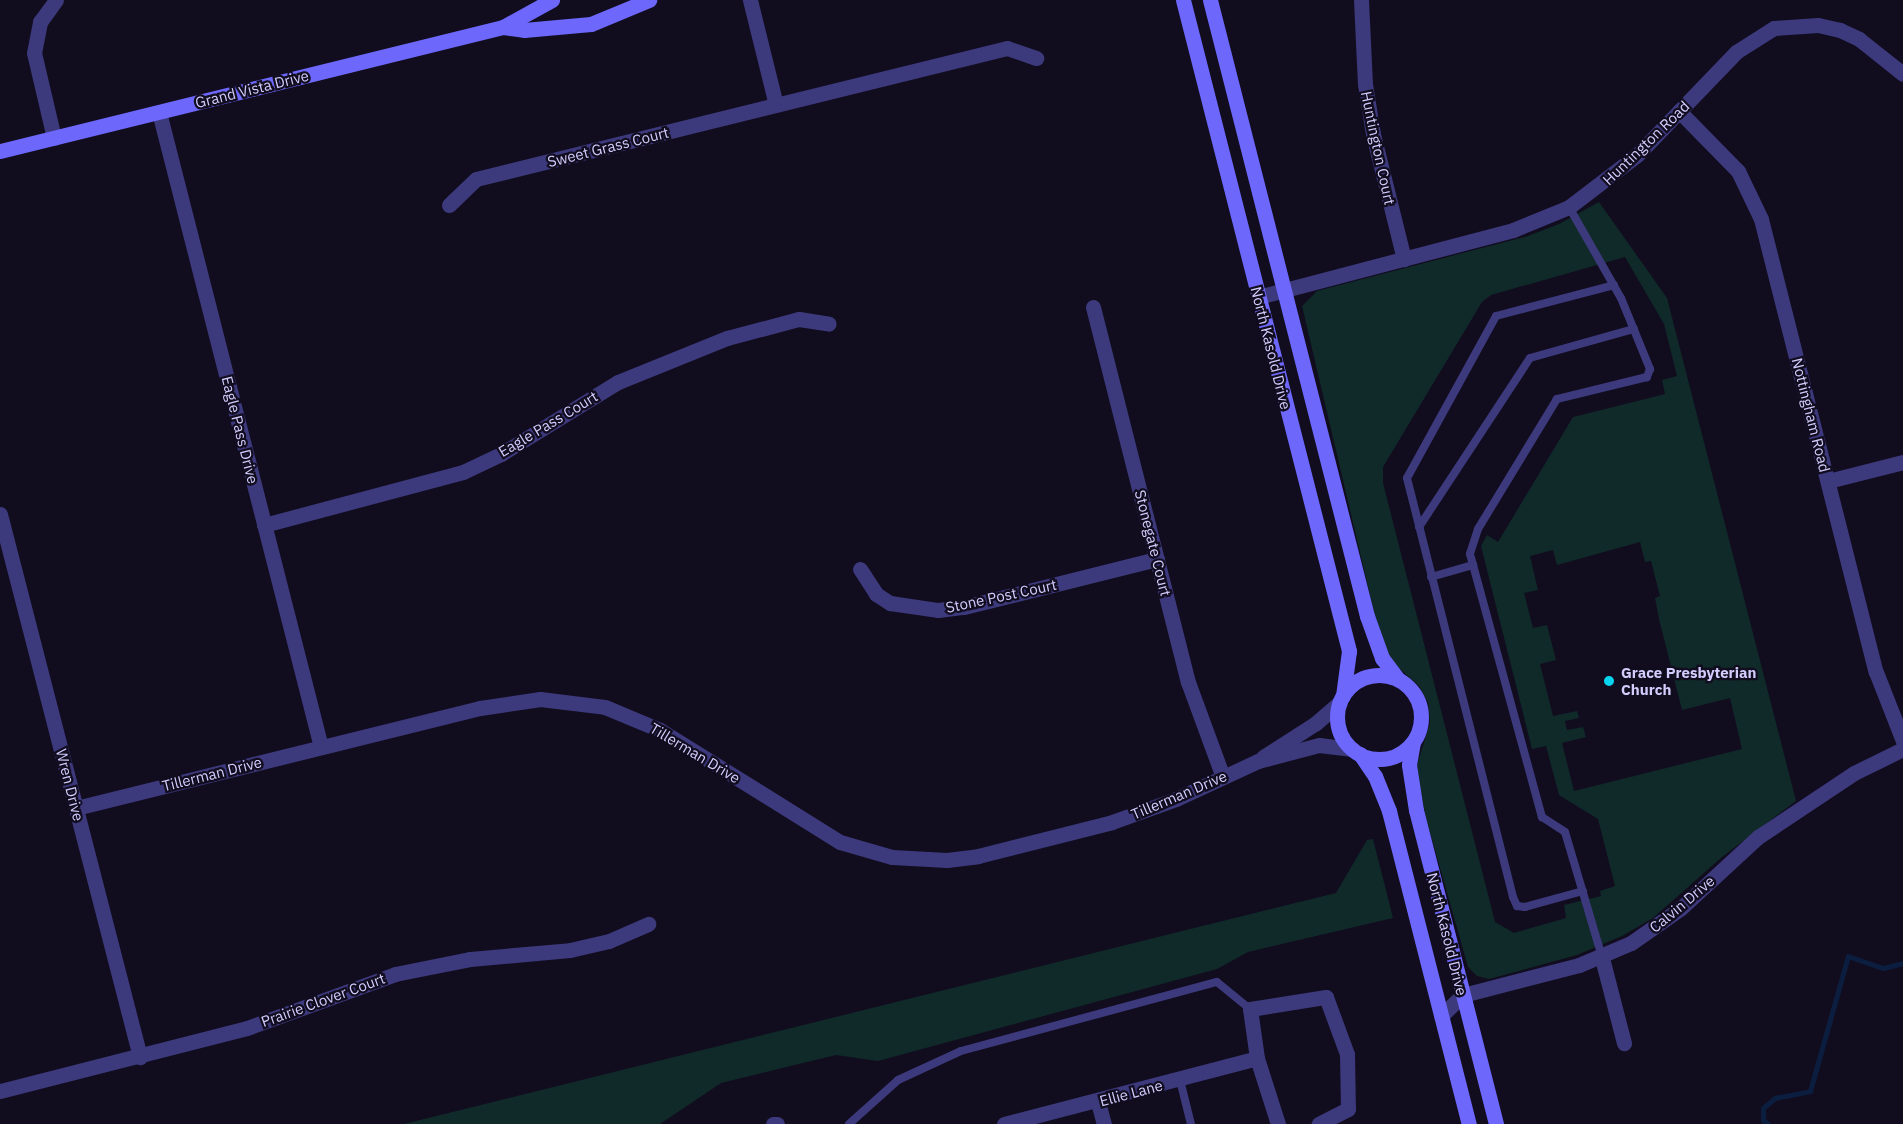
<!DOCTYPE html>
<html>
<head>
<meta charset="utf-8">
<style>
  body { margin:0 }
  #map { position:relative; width:1903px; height:1124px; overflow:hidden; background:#110d1f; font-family:"IBM Plex Sans",sans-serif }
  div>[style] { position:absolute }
  .green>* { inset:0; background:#102929 }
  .stream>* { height:5px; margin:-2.5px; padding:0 2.5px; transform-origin:2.5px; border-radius:2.5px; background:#0c1e3f }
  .lane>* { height:8px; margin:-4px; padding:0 4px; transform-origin:4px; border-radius:4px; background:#3d397d }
  .street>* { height:15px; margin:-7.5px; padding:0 7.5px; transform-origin:7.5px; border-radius:7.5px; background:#3d397d }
  .secondary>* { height:15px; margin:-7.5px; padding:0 7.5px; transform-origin:7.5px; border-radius:7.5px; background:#6d67fb }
  .secondary>.ring { margin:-7.5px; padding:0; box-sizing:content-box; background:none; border:15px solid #6d67fb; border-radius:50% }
  .dots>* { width:16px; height:16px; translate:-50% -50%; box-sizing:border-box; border:3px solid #110d1f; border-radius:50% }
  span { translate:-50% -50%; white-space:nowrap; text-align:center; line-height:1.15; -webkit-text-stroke:4.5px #110d1f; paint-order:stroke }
  .street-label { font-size:15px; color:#d3cdfe }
  .poi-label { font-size:15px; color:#d3cdfe; font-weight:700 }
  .left { translate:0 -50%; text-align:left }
</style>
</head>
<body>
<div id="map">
  <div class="green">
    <div style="clip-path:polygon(evenodd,1599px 202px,1667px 298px,1796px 801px,1722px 857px,1653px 918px,1622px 936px,1577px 955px,1489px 979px,1477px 976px,1468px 967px,1426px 818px,1416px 768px,1430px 723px,1428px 702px,1419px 686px,1390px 660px,1378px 629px,1302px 306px,1317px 291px,1528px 236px,1559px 224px,1599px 202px,1625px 257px,1664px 324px,1677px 376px,1662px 380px,1665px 394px,1573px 417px,1498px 542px,1487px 535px,1481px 546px,1532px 749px,1546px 746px,1559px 795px,1598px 819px,1615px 886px,1600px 891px,1601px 896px,1564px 905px,1566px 918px,1514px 933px,1495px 922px,1383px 483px,1383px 467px,1482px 302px,1491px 295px,1625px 257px,1599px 202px,1640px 542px,1645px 562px,1651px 561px,1660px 596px,1655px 598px,1659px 619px,1682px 710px,1730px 698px,1742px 749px,1574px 791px,1562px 743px,1586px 737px,1583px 727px,1567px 730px,1565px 721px,1579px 718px,1577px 711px,1553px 716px,1540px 664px,1556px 660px,1547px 625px,1533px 628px,1524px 593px,1538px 590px,1530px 556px,1553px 550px,1557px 565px,1640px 542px)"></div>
    <div style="clip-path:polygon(1373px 839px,1393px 918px,1248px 952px,1217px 969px,878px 1061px,836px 1055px,721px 1083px,660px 1124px,404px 1124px,1336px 893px,1367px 840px)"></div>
  </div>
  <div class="stream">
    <div style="left:1768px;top:1124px;width:6px;rotate:-141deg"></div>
    <div style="left:1763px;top:1120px;width:12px;rotate:-90deg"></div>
    <div style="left:1763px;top:1108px;width:16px;rotate:-40deg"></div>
    <div style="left:1775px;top:1098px;width:36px;rotate:-11deg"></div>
    <div style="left:1810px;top:1091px;width:140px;rotate:-74.3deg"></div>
    <div style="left:1848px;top:956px;width:37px;rotate:19deg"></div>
    <div style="left:1883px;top:968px;width:21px;rotate:-14deg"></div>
  </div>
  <div class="lane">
    <div style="left:1569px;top:207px;width:105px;rotate:60.3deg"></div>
    <div style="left:1621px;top:298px;width:77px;rotate:67.8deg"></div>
    <div style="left:1650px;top:369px;width:9px;rotate:111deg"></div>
    <div style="left:1647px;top:377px;width:93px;rotate:166.3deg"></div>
    <div style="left:1557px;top:399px;width:152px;rotate:121.3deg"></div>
    <div style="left:1478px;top:529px;width:26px;rotate:108deg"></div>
    <div style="left:1470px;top:554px;width:273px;rotate:74.7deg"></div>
    <div style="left:1542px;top:817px;width:27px;rotate:33deg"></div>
    <div style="left:1565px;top:832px;width:130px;rotate:73.5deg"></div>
    <div style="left:1419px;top:527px;width:202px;rotate:-56.7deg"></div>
    <div style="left:1530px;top:358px;width:108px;rotate:-15.6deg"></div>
    <div style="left:1431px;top:577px;width:44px;rotate:-15.9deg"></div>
    <div style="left:1583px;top:891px;width:60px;rotate:164.6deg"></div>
    <div style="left:1525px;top:907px;width:8px;rotate:-173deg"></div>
    <div style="left:1517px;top:906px;width:10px;rotate:-114deg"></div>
    <div style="left:1513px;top:897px;width:432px;rotate:-104.2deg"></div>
    <div style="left:1407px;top:478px;width:185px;rotate:-61.2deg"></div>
    <div style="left:1496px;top:316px;width:122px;rotate:-14.7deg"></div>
    <div style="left:1180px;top:1080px;width:45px;rotate:76deg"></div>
    <div style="left:849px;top:1124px;width:66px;rotate:-41.9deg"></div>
    <div style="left:898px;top:1080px;width:69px;rotate:-24.7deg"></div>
    <div style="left:961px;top:1051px;width:265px;rotate:-15.1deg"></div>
    <div style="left:1217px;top:982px;width:43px;rotate:39.3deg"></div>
  </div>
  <div class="street">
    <div style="left:750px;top:0;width:108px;rotate:76.1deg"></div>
    <div style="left:1361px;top:0;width:84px;rotate:87.3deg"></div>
    <div style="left:1365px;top:84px;width:51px;rotate:80.9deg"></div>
    <div style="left:1373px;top:134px;width:129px;rotate:76.1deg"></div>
    <div style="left:1679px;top:111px;width:84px;rotate:45.5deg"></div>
    <div style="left:1738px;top:171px;width:53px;rotate:64.4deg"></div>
    <div style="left:1761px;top:219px;width:467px;rotate:75.8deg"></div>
    <div style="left:1876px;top:672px;width:74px;rotate:68.6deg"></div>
    <div style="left:159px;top:112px;width:655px;rotate:75.69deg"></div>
    <div style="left:54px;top:138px;width:87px;rotate:-103.2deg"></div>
    <div style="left:34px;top:53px;width:32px;rotate:-79deg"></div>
    <div style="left:40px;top:22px;width:27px;rotate:-54deg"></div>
    <div style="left:449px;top:205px;width:37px;rotate:-44deg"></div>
    <div style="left:476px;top:179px;width:547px;rotate:-13.86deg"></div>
    <div style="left:1007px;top:48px;width:31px;rotate:19deg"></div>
    <div style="left:1258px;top:297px;width:264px;rotate:-14.7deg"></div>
    <div style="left:1513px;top:230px;width:61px;rotate:-22.3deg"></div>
    <div style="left:1569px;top:207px;width:86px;rotate:-37.4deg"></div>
    <div style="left:1637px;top:155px;width:143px;rotate:-46.1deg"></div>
    <div style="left:1736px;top:52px;width:45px;rotate:-32.3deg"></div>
    <div style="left:1774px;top:28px;width:44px;rotate:-3.9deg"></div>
    <div style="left:1818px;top:25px;width:23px;rotate:13deg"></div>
    <div style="left:1840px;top:30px;width:21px;rotate:25deg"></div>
    <div style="left:1859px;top:39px;width:56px;rotate:38.5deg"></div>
    <div style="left:1093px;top:307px;width:387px;rotate:75.8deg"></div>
    <div style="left:1188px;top:682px;width:101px;rotate:69.8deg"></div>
    <div style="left:1828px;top:481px;width:77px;rotate:-14.2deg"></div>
    <div style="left:0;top:514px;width:561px;rotate:75.54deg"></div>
    <div style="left:264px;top:525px;width:206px;rotate:-14.9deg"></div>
    <div style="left:463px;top:472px;width:42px;rotate:-25.3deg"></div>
    <div style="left:501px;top:454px;width:137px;rotate:-31.6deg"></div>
    <div style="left:618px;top:382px;width:118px;rotate:-22deg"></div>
    <div style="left:727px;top:338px;width:74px;rotate:-14.8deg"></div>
    <div style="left:799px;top:319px;width:30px;rotate:9deg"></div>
    <div style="left:860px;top:569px;width:30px;rotate:57deg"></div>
    <div style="left:876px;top:594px;width:17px;rotate:33deg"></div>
    <div style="left:890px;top:603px;width:49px;rotate:8.3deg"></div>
    <div style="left:938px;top:610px;width:26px;rotate:-7deg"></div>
    <div style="left:964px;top:607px;width:199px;rotate:-14deg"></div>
    <div style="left:1263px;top:757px;width:63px;rotate:-32.7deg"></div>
    <div style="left:1316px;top:723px;width:32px;rotate:-41deg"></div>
    <div style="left:76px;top:808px;width:416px;rotate:-13.9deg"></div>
    <div style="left:480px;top:708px;width:61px;rotate:-8.5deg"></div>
    <div style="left:540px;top:699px;width:65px;rotate:7deg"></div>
    <div style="left:605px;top:707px;width:60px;rotate:22.7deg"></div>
    <div style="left:660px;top:730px;width:212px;rotate:31.9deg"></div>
    <div style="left:840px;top:842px;width:54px;rotate:16.1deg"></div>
    <div style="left:892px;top:857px;width:55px;rotate:3.1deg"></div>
    <div style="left:947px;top:860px;width:31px;rotate:-7deg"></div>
    <div style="left:978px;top:856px;width:138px;rotate:-14.2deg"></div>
    <div style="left:1112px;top:822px;width:68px;rotate:-19.8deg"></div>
    <div style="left:1176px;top:799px;width:90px;rotate:-24.9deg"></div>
    <div style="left:1258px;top:761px;width:63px;rotate:-14.7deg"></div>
    <div style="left:1319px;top:745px;width:34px;rotate:7deg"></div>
    <div style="left:1602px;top:958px;width:88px;rotate:75.5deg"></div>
    <div style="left:1441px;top:1016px;width:30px;rotate:-44deg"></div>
    <div style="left:1463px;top:995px;width:120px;rotate:-14.5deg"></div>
    <div style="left:1579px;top:965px;width:56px;rotate:-22.9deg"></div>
    <div style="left:1631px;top:943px;width:61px;rotate:-35deg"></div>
    <div style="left:1681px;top:908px;width:105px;rotate:-42.7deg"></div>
    <div style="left:1758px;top:837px;width:115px;rotate:-33.7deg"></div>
    <div style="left:1854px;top:773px;width:55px;rotate:-26.1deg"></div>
    <div style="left:0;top:1091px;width:255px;rotate:-14.3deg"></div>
    <div style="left:247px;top:1028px;width:158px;rotate:-20deg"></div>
    <div style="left:395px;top:974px;width:76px;rotate:-11.3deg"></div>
    <div style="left:470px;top:959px;width:100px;rotate:-5.1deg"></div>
    <div style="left:570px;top:950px;width:40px;rotate:-13deg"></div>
    <div style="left:609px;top:941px;width:43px;rotate:-23.6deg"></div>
    <div style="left:1098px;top:1102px;width:23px;rotate:75deg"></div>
    <div style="left:773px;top:1124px;width:4px"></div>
    <div style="left:1004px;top:1124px;width:261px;rotate:-14.6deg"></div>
    <div style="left:1278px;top:1124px;width:69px;rotate:-107.7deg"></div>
    <div style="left:1257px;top:1058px;width:49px;rotate:-98.1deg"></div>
    <div style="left:1250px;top:1009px;width:77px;rotate:-9deg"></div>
    <div style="left:1326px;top:997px;width:61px;rotate:69.8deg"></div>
    <div style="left:1347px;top:1054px;width:55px;rotate:89deg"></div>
    <div style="left:1348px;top:1109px;width:33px;rotate:153deg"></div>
  </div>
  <div class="secondary">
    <div style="left:1183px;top:0;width:672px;rotate:75.69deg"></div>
    <div style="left:1349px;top:651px;width:45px;rotate:97.6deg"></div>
    <div style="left:1210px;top:0;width:636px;rotate:75.7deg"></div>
    <div style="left:1367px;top:616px;width:45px;rotate:70.3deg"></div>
    <div style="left:1382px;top:658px;width:26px;rotate:53deg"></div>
    <div style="left:503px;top:27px;width:21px;rotate:8deg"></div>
    <div style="left:524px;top:30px;width:67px;rotate:-5.1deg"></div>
    <div style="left:591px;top:24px;width:63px;rotate:-22.5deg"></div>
    <div style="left:0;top:151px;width:518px;rotate:-13.85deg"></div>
    <div style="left:503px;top:27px;width:56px;rotate:-28.9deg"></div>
    <div class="ring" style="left:1337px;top:675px;width:69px;height:69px"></div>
    <div style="left:1413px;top:742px;width:23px;rotate:100deg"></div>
    <div style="left:1409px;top:765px;width:46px;rotate:81.2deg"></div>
    <div style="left:1416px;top:810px;width:324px;rotate:75.7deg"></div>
    <div style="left:1360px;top:754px;width:27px;rotate:56deg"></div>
    <div style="left:1375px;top:776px;width:38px;rotate:68deg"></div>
    <div style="left:1389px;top:811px;width:323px;rotate:75.7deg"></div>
  </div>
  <div class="dots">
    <div style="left:1609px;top:681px;background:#07d4ef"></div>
  </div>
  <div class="street-label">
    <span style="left:252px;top:89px;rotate:-14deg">Grand Vista Drive</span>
    <span style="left:1646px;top:143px;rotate:-44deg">Huntington Road</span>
    <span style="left:608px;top:147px;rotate:-14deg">Sweet Grass Court</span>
    <span style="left:1378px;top:148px;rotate:78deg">Huntington Court</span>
    <span style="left:1271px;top:348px;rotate:76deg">North Kasold Drive</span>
    <span style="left:1811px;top:415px;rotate:76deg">Nottingham Road</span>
    <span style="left:548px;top:424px;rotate:-31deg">Eagle Pass Court</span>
    <span style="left:240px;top:430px;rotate:76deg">Eagle Pass Drive</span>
    <span style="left:1153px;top:543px;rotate:76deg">Stonegate Court</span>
    <span style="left:1001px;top:596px;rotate:-12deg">Stone Post Court</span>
    <span style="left:695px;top:753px;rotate:31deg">Tillerman Drive</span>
    <span style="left:212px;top:774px;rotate:-14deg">Tillerman Drive</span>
    <span style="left:70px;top:785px;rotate:76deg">Wren Drive</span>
    <span style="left:1179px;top:795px;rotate:-23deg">Tillerman Drive</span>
    <span style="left:1682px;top:904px;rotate:-40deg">Calvin Drive</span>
    <span style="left:1447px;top:934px;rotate:76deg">North Kasold Drive</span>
    <span style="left:323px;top:1000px;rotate:-20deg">Prairie Clover Court</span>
    <span style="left:1131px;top:1093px;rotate:-15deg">Ellie Lane</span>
  </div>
  <div class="poi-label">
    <span class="left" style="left:1621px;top:681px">Grace Presbyterian<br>Church</span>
  </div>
</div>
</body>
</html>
